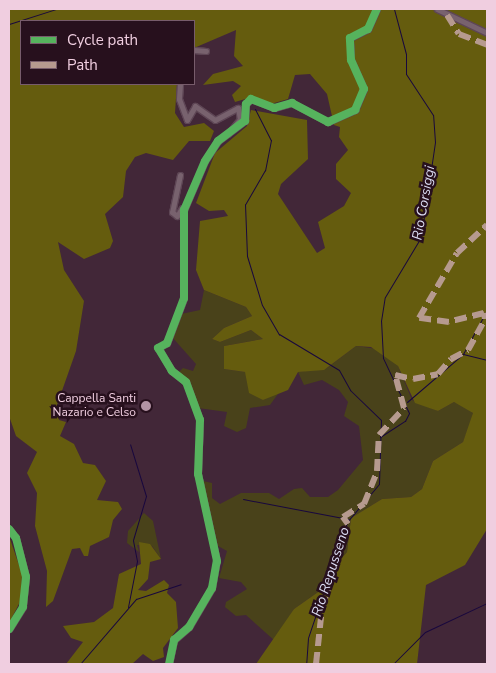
<!DOCTYPE html>
<html>
<head>
<meta charset="utf-8">
<style>
  body { margin:0 }
  #map { position:relative; width:496px; height:673px; overflow:hidden; background:#422738; font-family:"Nunito Sans",sans-serif }
  div>[style] { position:absolute }
  .green>* { inset:0; background:#49421a }
  .forest>* { inset:0; background:#655c0e }
  .stream>* { height:1px; margin:-0.5px; padding:0 0.5px; transform-origin:0.5px; border-radius:0.5px; background:#18073e }
  .roads { filter:drop-shadow(1px 0 #5e4655) drop-shadow(-1px 0 #5e4655) drop-shadow(0 1px #5e4655) drop-shadow(0 -1px #5e4655) }
  .minor>* { height:5px; margin:-2.5px; padding:0 2.5px; transform-origin:2.5px; border-radius:2.5px; background:#78626e }
  .quiet>* { height:6px; margin-top:-3px; transform-origin:0; background:repeating-linear-gradient(90deg,#b69a8f 0 12px,transparent 0 18px) }
  .cycleway>* { height:8px; margin:-4px; padding:0 4px; transform-origin:4px; border-radius:4px; background:#56b35d }
  .dots>* { width:14px; height:14px; translate:-50% -50%; box-sizing:border-box; border:2px solid #27101d; border-radius:50% }
  span { translate:-50% -50%; white-space:nowrap; text-align:center; line-height:1.15; -webkit-text-stroke:5px #27101d; paint-order:stroke }
  .poi-label { font-size:12px; color:#f0cee0 }
  .right { translate:-100% -50%; text-align:right }
  .water-label { font-size:14px; color:#dddef5; font-style:italic }
  .frame { position:absolute; inset:0; border:10px solid #f0cee0; pointer-events:none }
  .legend { position:absolute; left:20px; top:20px; width:175px; height:65px; box-sizing:border-box; background:#27101d; border:1px solid #775c6b; margin:0; padding:6px 9px; list-style:none; font-size:15px; color:#f0cee0 }
  .legend li { display:flex; align-items:center; gap:10px; height:25px }
  .legend b { width:25px; border:1px solid #775c6b }
</style>
</head>
<body>
<div id="map">
  <div class="green">
    <div style="clip-path:polygon(204px 290px,246px 307px,252px 316px,224px 328px,212px 339px,220px 342px,251px 330px,263px 339px,224px 346px,224px 369px,245px 372px,263px 400px,280px 391px,270px 405px,250px 408px,246px 428px,237px 432px,224px 426px,227px 412px,198px 408px,190px 383px,179px 372px,183px 368px,193px 371px,196px 364px,172px 337px,181px 314px,200px 310px)"></div>
    <div style="clip-path:polygon(356px 346px,378px 349px,398px 366px,412px 400px,438px 411px,454px 402px,461px 404px,473px 413px,472px 420px,463px 442px,433px 461px,422px 489px,411px 497px,382px 499px,351px 518px,347px 552px,327px 575px,321px 590px,294px 609px,275px 641px,246px 615px,236px 616px,225px 607px,226px 602px,247px 589px,241px 582px,219px 578px,227px 551px,218px 546px,203px 481px,212px 483px,212px 498px,220px 504px,241px 493px,269px 493px,279px 499px,294px 489px,302px 488px,310px 497px,328px 497px,338px 490px,363px 460px,359px 426px,344px 416px,348px 402px,339px 390px,322px 380px,304px 385px,298px 372px,327px 368px)"></div>
    <div style="clip-path:polygon(144px 513px,153px 521px,161px 559px,152px 546px,137px 545px,139px 552px,127px 543px,128px 531px)"></div>
  </div>
  <div class="forest">
    <div style="clip-path:polygon(9px 9px,487px 9px,487px 529px,465px 565px,426px 585px,417px 664px,256px 664px,294px 609px,321px 590px,327px 575px,347px 552px,351px 518px,382px 499px,411px 497px,422px 489px,433px 461px,463px 442px,473px 413px,454px 402px,438px 411px,415px 403px,398px 366px,371px 347px,356px 346px,324px 370px,298px 372px,288px 390px,263px 400px,249px 393px,245px 372px,224px 369px,224px 346px,263px 339px,251px 330px,220px 342px,212px 339px,224px 328px,252px 316px,246px 307px,204px 290px,196px 270px,200px 221px,228px 216px,224px 210px,209px 211px,196px 203px,215px 153px,247px 126px,251px 110px,307px 120px,308px 159px,281px 184px,278px 194px,317px 253px,325px 248px,318px 222px,344px 206px,351px 193px,336px 179px,336px 164px,348px 150px,339px 137px,340px 127px,334px 125px,327px 94px,310px 74px,295px 75px,288px 99px,271px 104px,252px 97px,235px 102px,232px 95px,241px 86px,233px 81px,203px 85px,213px 74px,243px 66px,234px 56px,236px 30px,194px 48px,194px 21px,21px 21px,21px 84px,177px 84px,175px 113px,184px 127px,204px 123px,214px 131px,210px 141px,189px 141px,173px 160px,146px 153px,135px 157px,126px 171px,123px 197px,105px 214px,113px 241px,110px 248px,84px 259px,58px 242px,64px 270px,84px 301px,76px 351px,57px 405px,59px 420px,66px 422px,60px 436px,74px 444px,83px 463px,95px 465px,106px 481px,97px 500px,118px 502px,122px 509px,113px 520px,109px 537px,90px 546px,88px 556px,84px 556px,80px 548px,72px 549px,53px 601px,46px 607px,47px 571px,35px 526px,37px 493px,27px 473px,37px 452px,16px 436px,9px 416px)"></div>
    <div style="clip-path:polygon(9px 536px,22px 574px,21px 600px,9px 623px)"></div>
    <div style="clip-path:polygon(139px 542px,150px 544px,161px 559px,150px 562px,148px 579px,138px 590px,146px 591px,164px 580px,169px 585px,167px 593px,176px 602px,178px 628px,163px 648px,164px 657px,153px 661px,143px 654px,132px 664px,66px 664px,83px 642px,71px 638px,63px 626px,94px 622px,113px 608px,119px 574px,141px 564px)"></div>
  </div>
  <div class="stream">
    <div style="left:9px;top:24px;width:49px;rotate:-17.7deg"></div>
    <div style="left:255px;top:109px;width:35px;rotate:63deg"></div>
    <div style="left:271px;top:140px;width:31px;rotate:101deg"></div>
    <div style="left:265px;top:170px;width:39px;rotate:120deg"></div>
    <div style="left:245px;top:204px;width:52px;rotate:87.8deg"></div>
    <div style="left:247px;top:256px;width:51px;rotate:73deg"></div>
    <div style="left:262px;top:305px;width:34px;rotate:60deg"></div>
    <div style="left:279px;top:334px;width:70px;rotate:31deg"></div>
    <div style="left:339px;top:370px;width:23px;rotate:61deg"></div>
    <div style="left:350px;top:390px;width:43px;rotate:44.1deg"></div>
    <div style="left:381px;top:420px;width:64px;rotate:91.8deg"></div>
    <div style="left:379px;top:484px;width:50px;rotate:130.1deg"></div>
    <div style="left:347px;top:522px;width:122px;rotate:108.6deg"></div>
    <div style="left:308px;top:638px;width:26px;rotate:94deg"></div>
    <div style="left:463px;top:354px;width:25px;rotate:14deg"></div>
    <div style="left:407px;top:402px;width:74px;rotate:-40.6deg"></div>
    <div style="left:463px;top:354px;width:50px;rotate:-61.4deg"></div>
    <div style="left:380px;top:437px;width:30px;rotate:-33deg"></div>
    <div style="left:405px;top:421px;width:9px;rotate:-63deg"></div>
    <div style="left:409px;top:413px;width:61px;rotate:-115.3deg"></div>
    <div style="left:383px;top:358px;width:37px;rotate:-93deg"></div>
    <div style="left:381px;top:321px;width:24px;rotate:-81deg"></div>
    <div style="left:385px;top:297px;width:70px;rotate:-59deg"></div>
    <div style="left:421px;top:237px;width:96px;rotate:-81.6deg"></div>
    <div style="left:435px;top:142px;width:27px;rotate:-94deg"></div>
    <div style="left:433px;top:115px;width:49px;rotate:-123.4deg"></div>
    <div style="left:406px;top:74px;width:20px;rotate:-90deg"></div>
    <div style="left:406px;top:54px;width:47px;rotate:-104.9deg"></div>
    <div style="left:243px;top:499px;width:107px;rotate:10.8deg"></div>
    <div style="left:128px;top:607px;width:47px;rotate:-78.9deg"></div>
    <div style="left:137px;top:561px;width:21px;rotate:-101deg"></div>
    <div style="left:133px;top:540px;width:46px;rotate:-73.5deg"></div>
    <div style="left:146px;top:496px;width:54px;rotate:-107.1deg"></div>
    <div style="left:80px;top:664px;width:86px;rotate:-49.3deg"></div>
    <div style="left:136px;top:599px;width:47px;rotate:-18.4deg"></div>
    <div style="left:393px;top:664px;width:45px;rotate:-45deg"></div>
    <div style="left:425px;top:632px;width:68px;rotate:-25.1deg"></div>
  </div>
  <div class="roads">
    <div class="minor">
      <div style="left:437px;top:9px;width:55px;rotate:25.6deg"></div>
      <div style="left:194px;top:50px;width:12px;rotate:5deg"></div>
      <div style="left:180px;top:84px;width:15px;rotate:94deg"></div>
      <div style="left:179px;top:99px;width:22px;rotate:69deg"></div>
      <div style="left:187px;top:120px;width:16px;rotate:-60deg"></div>
      <div style="left:195px;top:106px;width:24px;rotate:35deg"></div>
      <div style="left:215px;top:120px;width:26px;rotate:-28deg"></div>
      <div style="left:238px;top:108px;width:11px;rotate:80deg"></div>
      <div style="left:240px;top:119px;width:19px;rotate:129deg"></div>
      <div style="left:180px;top:175px;width:38px;rotate:102deg"></div>
      <div style="left:172px;top:212px;width:6px;rotate:39deg"></div>
      <div style="left:177px;top:216px;width:9px;rotate:-58deg"></div>
      <div style="left:9px;top:529px;width:11px;rotate:52deg"></div>
      <div style="left:16px;top:538px;width:40px;rotate:75.6deg"></div>
      <div style="left:26px;top:577px;width:30px;rotate:96deg"></div>
      <div style="left:23px;top:607px;width:26px;rotate:122deg"></div>
      <div style="left:169px;top:664px;width:25px;rotate:-78deg"></div>
      <div style="left:174px;top:640px;width:20px;rotate:-41deg"></div>
      <div style="left:189px;top:627px;width:45px;rotate:-59.5deg"></div>
      <div style="left:212px;top:588px;width:27px;rotate:-80deg"></div>
      <div style="left:217px;top:561px;width:89px;rotate:-102.3deg"></div>
      <div style="left:198px;top:474px;width:54px;rotate:-87.9deg"></div>
      <div style="left:200px;top:420px;width:40px;rotate:-110.2deg"></div>
      <div style="left:186px;top:382px;width:18px;rotate:-142deg"></div>
      <div style="left:172px;top:371px;width:27px;rotate:-121deg"></div>
      <div style="left:158px;top:348px;width:10px;rotate:-29deg"></div>
      <div style="left:167px;top:343px;width:48px;rotate:-69.3deg"></div>
      <div style="left:184px;top:298px;width:88px;rotate:-90deg"></div>
      <div style="left:184px;top:210px;width:53px;rotate:-66.8deg"></div>
      <div style="left:205px;top:161px;width:24px;rotate:-57deg"></div>
      <div style="left:218px;top:141px;width:34px;rotate:-37deg"></div>
      <div style="left:245px;top:121px;width:17px;rotate:-87deg"></div>
      <div style="left:246px;top:104px;width:7px;rotate:-45deg"></div>
      <div style="left:251px;top:99px;width:25px;rotate:21deg"></div>
      <div style="left:274px;top:108px;width:19px;rotate:-16deg"></div>
      <div style="left:292px;top:103px;width:41px;rotate:27.8deg"></div>
      <div style="left:328px;top:122px;width:30px;rotate:-24deg"></div>
      <div style="left:355px;top:110px;width:23px;rotate:-67deg"></div>
      <div style="left:364px;top:89px;width:32px;rotate:-114deg"></div>
      <div style="left:351px;top:60px;width:22px;rotate:-93deg"></div>
      <div style="left:350px;top:38px;width:20px;rotate:-27deg"></div>
      <div style="left:368px;top:29px;width:22px;rotate:-66deg"></div>
    </div>
  </div>
  <div class="quiet">
    <div style="left:447px;top:15px;width:22px;rotate:58deg"></div>
    <div style="left:459px;top:34px;width:30px;rotate:21deg"></div>
    <div style="left:316px;top:664px;width:56px;rotate:-83.9deg"></div>
    <div style="left:322px;top:608px;width:88px;rotate:-72.8deg"></div>
    <div style="left:348px;top:524px;width:9px;rotate:-126deg"></div>
    <div style="left:343px;top:517px;width:25px;rotate:-32deg"></div>
    <div style="left:364px;top:504px;width:35px;rotate:-68deg"></div>
    <div style="left:377px;top:471px;width:36px;rotate:-87deg"></div>
    <div style="left:379px;top:435px;width:37px;rotate:-47deg"></div>
    <div style="left:404px;top:408px;width:34px;rotate:-105deg"></div>
    <div style="left:395px;top:375px;width:18px;rotate:13deg"></div>
    <div style="left:413px;top:379px;width:25px;rotate:-11deg"></div>
    <div style="left:438px;top:374px;width:20px;rotate:-49deg"></div>
    <div style="left:451px;top:359px;width:19px;rotate:-28deg"></div>
    <div style="left:468px;top:350px;width:35px;rotate:-61deg"></div>
    <div style="left:485px;top:319px;width:6px;rotate:-99deg"></div>
    <div style="left:484px;top:313px;width:36px;rotate:166deg"></div>
    <div style="left:449px;top:322px;width:30px;rotate:-172deg"></div>
    <div style="left:419px;top:318px;width:75px;rotate:-59.7deg"></div>
    <div style="left:457px;top:253px;width:41px;rotate:-43deg"></div>
  </div>
  <div class="cycleway">
    <div style="left:9px;top:529px;width:11px;rotate:52deg"></div>
    <div style="left:16px;top:538px;width:40px;rotate:75.6deg"></div>
    <div style="left:26px;top:577px;width:30px;rotate:96deg"></div>
    <div style="left:23px;top:607px;width:26px;rotate:122deg"></div>
    <div style="left:169px;top:664px;width:25px;rotate:-78deg"></div>
    <div style="left:174px;top:640px;width:20px;rotate:-41deg"></div>
    <div style="left:189px;top:627px;width:45px;rotate:-59.5deg"></div>
    <div style="left:212px;top:588px;width:27px;rotate:-80deg"></div>
    <div style="left:217px;top:561px;width:89px;rotate:-102.3deg"></div>
    <div style="left:198px;top:474px;width:54px;rotate:-87.9deg"></div>
    <div style="left:200px;top:420px;width:40px;rotate:-110.2deg"></div>
    <div style="left:186px;top:382px;width:18px;rotate:-142deg"></div>
    <div style="left:172px;top:371px;width:27px;rotate:-121deg"></div>
    <div style="left:158px;top:348px;width:10px;rotate:-29deg"></div>
    <div style="left:167px;top:343px;width:48px;rotate:-69.3deg"></div>
    <div style="left:184px;top:298px;width:88px;rotate:-90deg"></div>
    <div style="left:184px;top:210px;width:53px;rotate:-66.8deg"></div>
    <div style="left:205px;top:161px;width:24px;rotate:-57deg"></div>
    <div style="left:218px;top:141px;width:34px;rotate:-37deg"></div>
    <div style="left:245px;top:121px;width:17px;rotate:-87deg"></div>
    <div style="left:246px;top:104px;width:7px;rotate:-45deg"></div>
    <div style="left:251px;top:99px;width:25px;rotate:21deg"></div>
    <div style="left:274px;top:108px;width:19px;rotate:-16deg"></div>
    <div style="left:292px;top:103px;width:41px;rotate:27.8deg"></div>
    <div style="left:328px;top:122px;width:30px;rotate:-24deg"></div>
    <div style="left:355px;top:110px;width:23px;rotate:-67deg"></div>
    <div style="left:364px;top:89px;width:32px;rotate:-114deg"></div>
    <div style="left:351px;top:60px;width:22px;rotate:-93deg"></div>
    <div style="left:350px;top:38px;width:20px;rotate:-27deg"></div>
    <div style="left:368px;top:29px;width:22px;rotate:-66deg"></div>
  </div>
  <div class="dots">
    <div style="left:146px;top:406px;background:#b394a5"></div>
  </div>
  <div class="poi-label">
    <span class="right" style="left:136px;top:406px">Cappella Santi<br>Nazario e Celso</span>
  </div>
  <div class="water-label">
    <span style="left:424px;top:203px;rotate:-80deg">Rio Corsiggi</span>
    <span style="left:331px;top:572px;rotate:-72deg">Rio Repusseno</span>
  </div>
  <div class="frame"></div>
  <ul class="legend">
  <li><b style="height:6px;background:#56b35d"></b>Cycle path</li>
  <li><b style="height:6px;background:#b69a8f"></b>Path</li>
  </ul>
</div>
</body>
</html>
